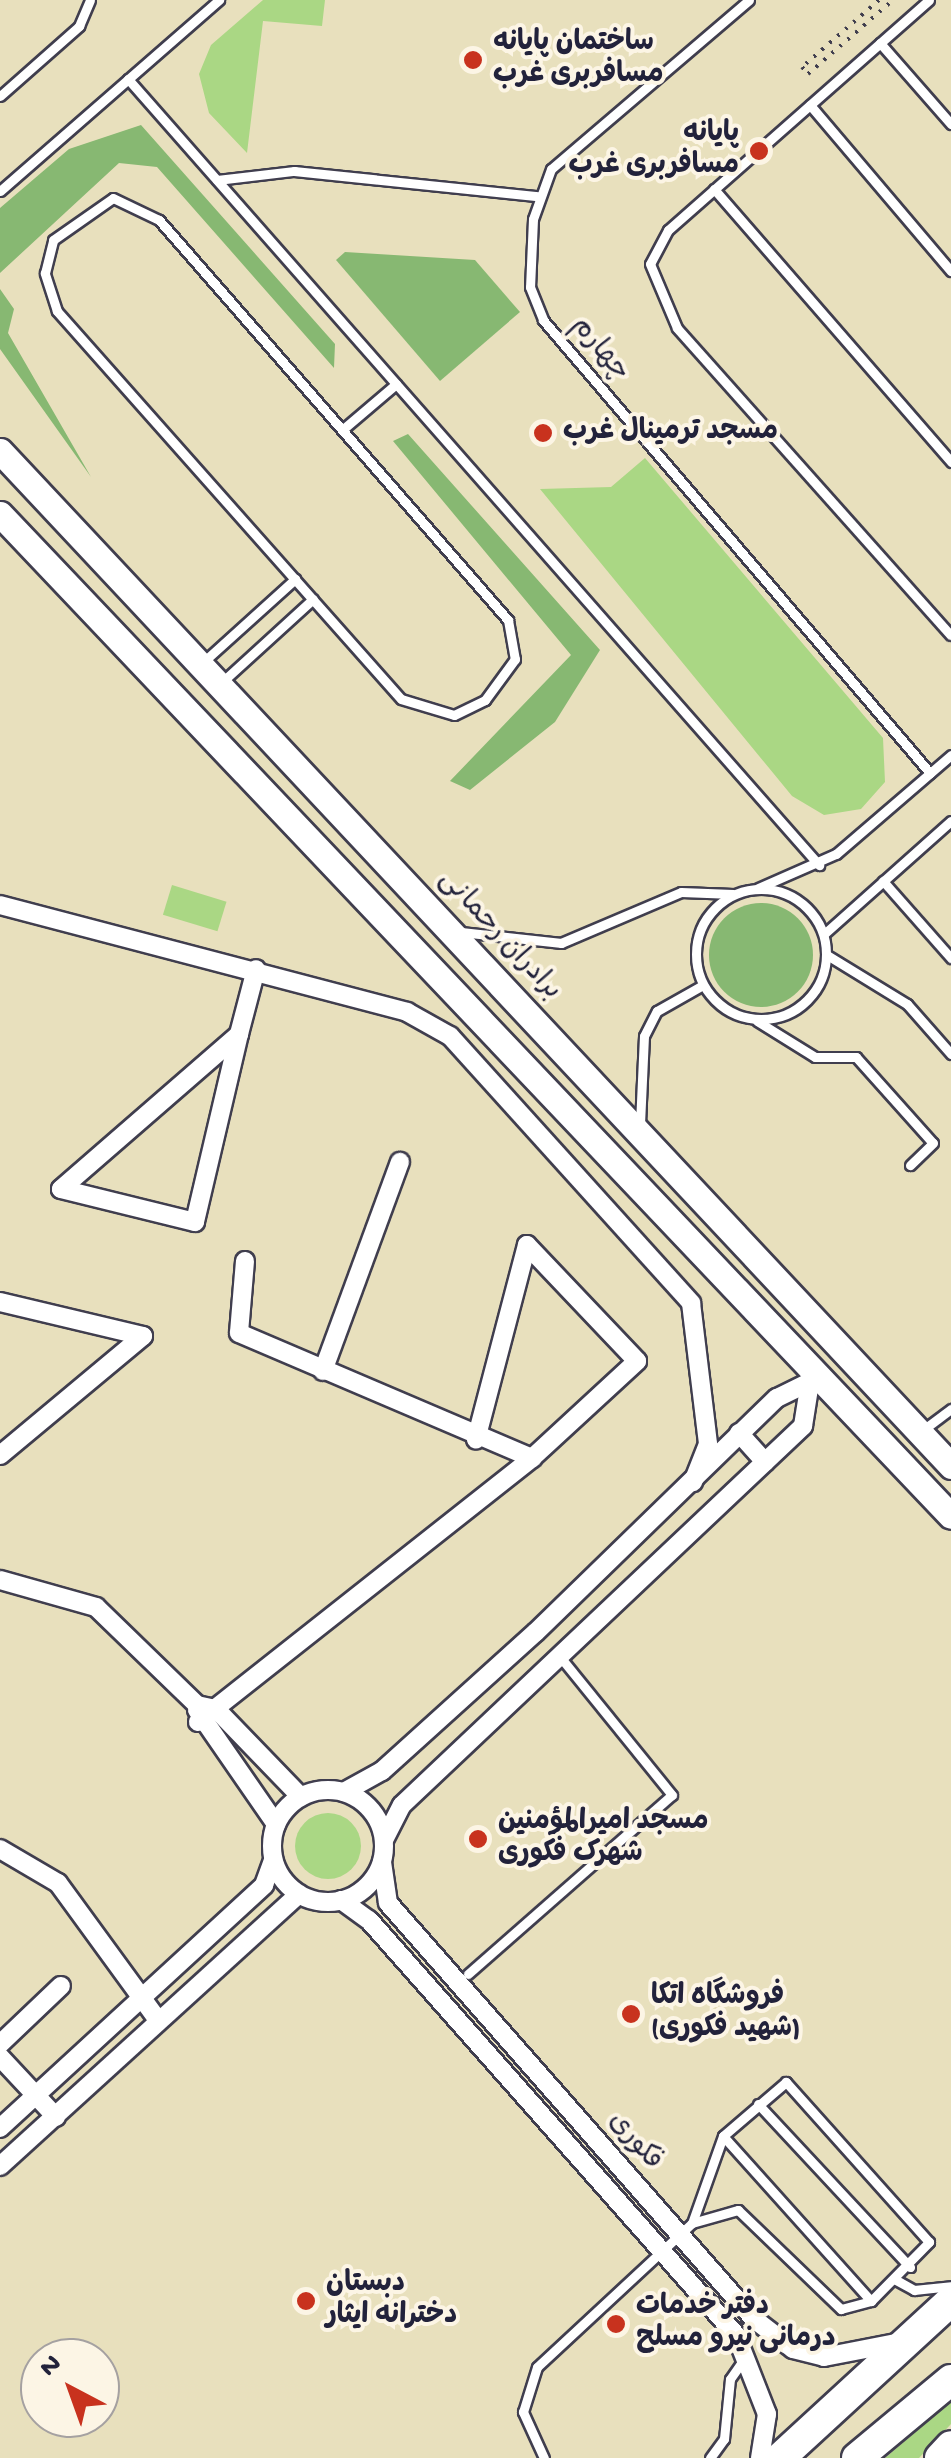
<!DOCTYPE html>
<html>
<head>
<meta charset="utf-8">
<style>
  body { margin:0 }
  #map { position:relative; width:951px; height:2458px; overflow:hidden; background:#e8e0bd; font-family:"Gochi Hand","Playpen Sans Arabic",sans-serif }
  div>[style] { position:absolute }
  .green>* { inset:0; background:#aad784; transform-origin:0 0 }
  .round { border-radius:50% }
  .forest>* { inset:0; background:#87b872 }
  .path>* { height:4px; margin-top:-2px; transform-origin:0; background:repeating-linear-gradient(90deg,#403e4e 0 2.5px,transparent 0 10.5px) }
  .roads { filter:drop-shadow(2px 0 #403e4e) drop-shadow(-2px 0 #403e4e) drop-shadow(0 2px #403e4e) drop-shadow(0 -2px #403e4e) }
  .service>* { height:9px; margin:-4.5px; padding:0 4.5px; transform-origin:4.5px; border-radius:4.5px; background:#fff }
  .service>.ring { margin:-4.5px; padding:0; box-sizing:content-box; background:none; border:9px solid #fff; border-radius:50% }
  .minor>* { height:18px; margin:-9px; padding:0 9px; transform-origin:9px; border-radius:9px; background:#fff }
  .minor>.ring { margin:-9px; padding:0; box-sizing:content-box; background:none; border:18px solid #fff; border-radius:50% }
  .secondary>* { height:25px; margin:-12.5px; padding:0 12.5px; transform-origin:12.5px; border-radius:12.5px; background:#fff }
  .primary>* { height:30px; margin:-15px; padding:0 15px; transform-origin:15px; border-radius:15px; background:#fff }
  .trunk>* { height:30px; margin:-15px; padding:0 15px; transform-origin:15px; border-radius:15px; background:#fff }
  .dots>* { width:28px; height:28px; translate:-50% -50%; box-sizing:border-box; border:5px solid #fcf5e5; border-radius:50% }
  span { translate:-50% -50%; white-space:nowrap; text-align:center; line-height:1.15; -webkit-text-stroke:8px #fcf5e5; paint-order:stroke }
  .poi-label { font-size:28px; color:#22223b; font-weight:700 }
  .left { translate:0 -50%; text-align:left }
  .right { translate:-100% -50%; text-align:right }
  .street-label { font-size:28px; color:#22223b }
  .north { position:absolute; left:20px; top:2338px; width:100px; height:100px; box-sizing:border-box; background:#fcf5e5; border:2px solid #a5a1a1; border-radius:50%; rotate:319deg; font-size:28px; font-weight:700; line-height:40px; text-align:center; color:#22223b }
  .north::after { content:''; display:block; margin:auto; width:35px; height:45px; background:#c8321e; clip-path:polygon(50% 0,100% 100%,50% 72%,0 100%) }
</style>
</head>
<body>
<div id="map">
  <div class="green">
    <div style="clip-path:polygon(263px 0,325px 0,322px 26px,263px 21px,247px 153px,209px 113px,199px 74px,211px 45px)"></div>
    <div style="clip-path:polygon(645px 458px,883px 738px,885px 782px,861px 809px,824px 815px,792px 796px,540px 489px,611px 487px)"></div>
    <div style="left:172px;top:885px;width:57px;height:31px;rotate:17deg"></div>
    <div class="round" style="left:295px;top:1813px;width:66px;height:66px"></div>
    <div style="clip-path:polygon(951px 2402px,951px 2424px,919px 2458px,885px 2458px)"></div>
  </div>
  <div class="forest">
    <div style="clip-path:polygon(141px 125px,335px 344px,334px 368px,157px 167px,119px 163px,0 273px,0 208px,69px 149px)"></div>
    <div style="clip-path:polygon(345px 252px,475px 260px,520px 312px,440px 381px,336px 260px)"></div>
    <div style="clip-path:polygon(0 289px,14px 309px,8px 333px,91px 477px,0 349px)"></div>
    <div style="clip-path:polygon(408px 434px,600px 650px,555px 722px,470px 790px,450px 781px,571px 655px,393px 441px)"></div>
    <div class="round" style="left:709px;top:903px;width:104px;height:104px"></div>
  </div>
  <div class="path">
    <div style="left:879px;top:0;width:102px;rotate:139deg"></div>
    <div style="left:802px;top:67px;width:9px;rotate:49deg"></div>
    <div style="left:808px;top:74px;width:113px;rotate:-41deg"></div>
  </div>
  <div class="roads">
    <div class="service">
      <div style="left:749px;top:0;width:260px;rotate:139.5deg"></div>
      <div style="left:551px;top:169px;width:53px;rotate:109.8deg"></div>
      <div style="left:533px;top:219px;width:68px;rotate:92.5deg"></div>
      <div style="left:530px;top:287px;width:35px;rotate:68deg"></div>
      <div style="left:543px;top:320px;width:596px;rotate:49.49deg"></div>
      <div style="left:929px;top:0;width:348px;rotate:138.6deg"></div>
      <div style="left:668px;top:230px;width:38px;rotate:118deg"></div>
      <div style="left:650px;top:264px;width:69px;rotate:67.1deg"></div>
      <div style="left:677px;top:328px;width:411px;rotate:48.3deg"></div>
      <div style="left:880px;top:43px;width:108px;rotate:48.8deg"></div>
      <div style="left:128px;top:79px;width:1047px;rotate:48.68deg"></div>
      <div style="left:0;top:96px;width:106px;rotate:-41.5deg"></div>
      <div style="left:79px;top:26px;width:28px;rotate:-67deg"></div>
      <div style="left:810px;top:105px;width:218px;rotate:49.7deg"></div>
      <div style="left:217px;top:180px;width:78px;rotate:-6.7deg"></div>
      <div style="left:294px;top:171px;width:245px;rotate:5.9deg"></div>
      <div style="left:714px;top:189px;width:362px;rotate:49deg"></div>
      <div style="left:0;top:191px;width:291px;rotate:-41.1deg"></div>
      <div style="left:113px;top:198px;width:51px;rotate:25.6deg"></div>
      <div style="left:159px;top:220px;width:531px;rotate:48.9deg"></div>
      <div style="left:508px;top:620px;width:40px;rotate:80deg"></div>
      <div style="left:515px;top:659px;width:51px;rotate:126.2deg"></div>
      <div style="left:485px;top:700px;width:34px;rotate:154deg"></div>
      <div style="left:454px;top:715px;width:55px;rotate:-163.2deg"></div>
      <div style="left:401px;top:699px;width:519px;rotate:-131.56deg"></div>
      <div style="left:57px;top:311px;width:40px;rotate:-108deg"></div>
      <div style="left:45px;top:273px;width:34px;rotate:-76deg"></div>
      <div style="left:53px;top:240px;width:73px;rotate:-35deg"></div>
      <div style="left:342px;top:430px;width:71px;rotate:-40.4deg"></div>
      <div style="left:201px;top:664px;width:127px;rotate:-42.1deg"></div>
      <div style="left:222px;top:682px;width:123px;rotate:-42.4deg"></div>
      <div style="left:883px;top:881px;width:103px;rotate:48.6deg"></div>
      <div style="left:758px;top:888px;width:85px;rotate:-23.6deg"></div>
      <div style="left:836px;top:854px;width:152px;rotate:-40.7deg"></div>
      <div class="ring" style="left:696px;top:889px;width:121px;height:121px"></div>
      <div style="left:461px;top:932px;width:101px;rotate:6.3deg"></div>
      <div style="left:561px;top:943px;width:130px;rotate:-23deg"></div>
      <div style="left:681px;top:892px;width:52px;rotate:2.2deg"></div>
      <div style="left:824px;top:934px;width:170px;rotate:-41.7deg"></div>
      <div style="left:827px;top:955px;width:94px;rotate:31.5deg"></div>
      <div style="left:907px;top:1004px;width:67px;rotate:48.7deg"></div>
      <div style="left:757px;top:1021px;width:68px;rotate:31.8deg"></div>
      <div style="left:815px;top:1057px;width:41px"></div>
      <div style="left:856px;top:1057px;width:115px;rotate:48.2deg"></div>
      <div style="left:933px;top:1143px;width:32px;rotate:136deg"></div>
      <div style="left:640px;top:1124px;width:88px;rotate:-87.4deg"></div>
      <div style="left:644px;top:1036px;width:28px;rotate:-63deg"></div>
      <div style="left:657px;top:1011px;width:53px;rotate:-29.5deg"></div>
      <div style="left:923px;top:1430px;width:35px;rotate:-37deg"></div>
      <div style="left:468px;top:1974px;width:271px;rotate:-41.3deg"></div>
      <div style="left:672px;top:1795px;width:175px;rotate:-129deg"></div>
      <div style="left:758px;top:2104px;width:223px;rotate:47deg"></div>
      <div style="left:723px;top:2136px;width:222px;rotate:48.1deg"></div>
      <div style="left:896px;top:2280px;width:21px;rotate:29deg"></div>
      <div style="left:914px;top:2290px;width:37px;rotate:-6deg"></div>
      <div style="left:544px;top:2458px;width:51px;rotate:-114.5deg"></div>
      <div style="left:523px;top:2412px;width:47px;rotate:-72.7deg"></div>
      <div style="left:537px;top:2367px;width:212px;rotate:-42.9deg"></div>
      <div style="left:692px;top:2223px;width:48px;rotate:-15.8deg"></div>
      <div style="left:738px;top:2210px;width:143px;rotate:43.9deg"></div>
      <div style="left:841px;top:2309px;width:31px;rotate:-15deg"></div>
      <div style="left:871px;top:2301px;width:83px;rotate:-45.5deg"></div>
      <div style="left:929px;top:2242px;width:215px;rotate:-131.8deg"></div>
      <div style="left:786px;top:2082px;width:83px;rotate:139.4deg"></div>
      <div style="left:723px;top:2136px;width:92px;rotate:109.6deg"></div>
      <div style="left:710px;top:2458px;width:24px;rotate:-54deg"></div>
      <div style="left:724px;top:2439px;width:60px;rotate:-84.3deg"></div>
      <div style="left:730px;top:2379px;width:28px;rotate:-55deg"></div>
    </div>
    <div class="minor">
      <div style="left:0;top:905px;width:421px;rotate:14.7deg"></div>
      <div style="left:407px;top:1012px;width:49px;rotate:29.2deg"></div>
      <div style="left:450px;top:1036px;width:360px;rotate:47.9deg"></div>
      <div style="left:691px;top:1303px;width:142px;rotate:83.1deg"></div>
      <div style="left:708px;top:1444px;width:41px;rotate:111.5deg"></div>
      <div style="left:239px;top:1034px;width:193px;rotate:103.2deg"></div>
      <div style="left:195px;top:1222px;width:138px;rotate:-166.2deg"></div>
      <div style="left:61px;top:1189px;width:236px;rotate:-41deg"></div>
      <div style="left:239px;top:1034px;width:67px;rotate:-75.3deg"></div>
      <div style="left:245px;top:1261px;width:72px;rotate:94.8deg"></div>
      <div style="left:239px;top:1333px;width:319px;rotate:23.1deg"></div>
      <div style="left:0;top:1302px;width:147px;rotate:13.4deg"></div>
      <div style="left:143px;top:1336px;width:186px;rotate:140.2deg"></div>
      <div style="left:323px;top:1371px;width:223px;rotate:-69.8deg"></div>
      <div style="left:739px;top:1433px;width:39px;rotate:48deg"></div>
      <div style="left:0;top:1580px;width:100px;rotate:15.7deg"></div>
      <div style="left:96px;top:1607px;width:141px;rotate:44.1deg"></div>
      <div style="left:197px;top:1705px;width:19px;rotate:12deg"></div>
      <div style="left:216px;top:1709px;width:122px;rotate:46deg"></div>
      <div style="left:197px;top:1710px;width:139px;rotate:55.3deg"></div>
      <div style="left:198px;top:1722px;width:426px;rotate:-38.3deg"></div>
      <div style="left:532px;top:1458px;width:143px;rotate:-42.7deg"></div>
      <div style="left:637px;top:1361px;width:160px;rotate:-133.5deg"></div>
      <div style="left:527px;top:1245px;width:201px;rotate:104.7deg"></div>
      <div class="ring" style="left:272px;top:1790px;width:94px;height:94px"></div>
      <div style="left:344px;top:1792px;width:43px;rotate:-28.9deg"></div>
      <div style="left:382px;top:1771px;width:207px;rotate:-42.1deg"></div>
      <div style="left:536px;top:1632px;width:336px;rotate:-44.2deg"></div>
      <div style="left:777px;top:1398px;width:48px;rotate:-26deg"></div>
      <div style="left:384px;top:1840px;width:39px;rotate:-63deg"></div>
      <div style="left:402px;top:1805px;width:552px;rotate:-43.38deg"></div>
      <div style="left:803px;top:1426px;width:39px;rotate:-81deg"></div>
      <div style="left:0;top:1849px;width:67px;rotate:30.4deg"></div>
      <div style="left:58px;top:1883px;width:170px;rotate:53.9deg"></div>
      <div style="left:382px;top:1862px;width:41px;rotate:81.7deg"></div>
      <div style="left:388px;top:1903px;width:554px;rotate:48.66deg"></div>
      <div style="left:754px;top:2319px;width:49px;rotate:37.6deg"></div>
      <div style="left:793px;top:2349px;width:32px;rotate:14deg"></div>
      <div style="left:824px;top:2357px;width:73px;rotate:-11deg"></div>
      <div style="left:341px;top:1900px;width:34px;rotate:36deg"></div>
      <div style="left:369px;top:1920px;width:554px;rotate:48.51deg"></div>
      <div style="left:736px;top:2335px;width:85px;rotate:68.6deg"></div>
      <div style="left:767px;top:2414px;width:45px;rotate:99deg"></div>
      <div style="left:0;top:2044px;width:84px;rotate:-43.6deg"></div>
      <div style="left:0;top:2057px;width:82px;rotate:47deg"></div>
      <div style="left:0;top:2128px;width:359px;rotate:-42.6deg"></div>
      <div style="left:264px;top:1885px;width:27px;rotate:-70deg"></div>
      <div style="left:0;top:2166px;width:404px;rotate:-42.3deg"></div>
    </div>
    <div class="secondary">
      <div style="left:0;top:451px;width:1391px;rotate:46.86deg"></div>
      <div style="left:0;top:514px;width:1381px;rotate:46.5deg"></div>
    </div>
    <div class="primary">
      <div style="left:780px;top:2458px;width:232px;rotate:-42.6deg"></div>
    </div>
    <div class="trunk">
      <div style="left:857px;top:2458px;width:122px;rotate:-39.7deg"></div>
      <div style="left:940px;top:2458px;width:16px;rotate:-47deg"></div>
    </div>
  </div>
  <div class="dots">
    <div style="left:473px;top:60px;background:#c8321e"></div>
    <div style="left:759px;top:151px;background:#c8321e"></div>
    <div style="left:543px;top:433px;background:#c8321e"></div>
    <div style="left:478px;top:1839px;background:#c8321e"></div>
    <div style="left:631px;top:2014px;background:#c8321e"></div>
    <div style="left:306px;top:2301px;background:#c8321e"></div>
    <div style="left:616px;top:2324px;background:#c8321e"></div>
  </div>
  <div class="poi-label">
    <span class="left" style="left:493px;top:60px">ساختمان پایانه<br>مسافربری غرب</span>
    <span class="right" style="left:739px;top:151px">پایانه<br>مسافربری غرب</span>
    <span class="left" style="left:563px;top:433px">مسجد ترمینال غرب</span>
    <span class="left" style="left:498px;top:1839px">مسجد امیرالمؤمنین<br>شهرک فکوری</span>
    <span class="left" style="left:651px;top:2014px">فروشگاه اتکا<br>(شهید فکوری)</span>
    <span class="left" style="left:326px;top:2301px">دبستان<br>دخترانه ایثار</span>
    <span class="left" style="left:636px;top:2324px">دفتر خدمات<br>درمانی نیرو مسلح</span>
  </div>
  <div class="street-label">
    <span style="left:599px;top:350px;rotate:50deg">چهارم</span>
    <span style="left:499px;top:936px;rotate:47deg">برادران رحمانی</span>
    <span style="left:634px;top:2142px;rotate:49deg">فکوری</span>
  </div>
  <div class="north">N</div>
</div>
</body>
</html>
